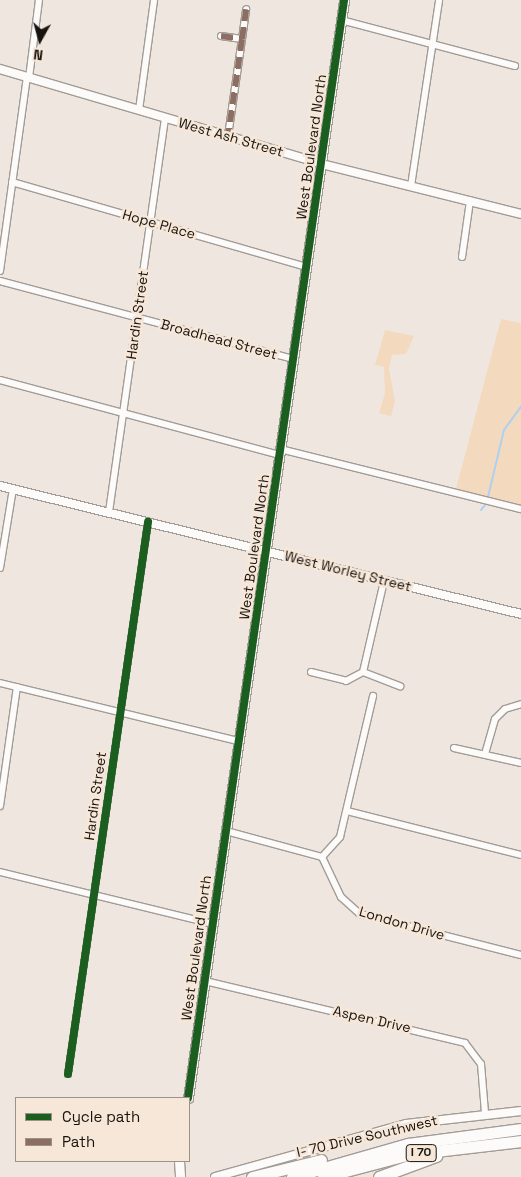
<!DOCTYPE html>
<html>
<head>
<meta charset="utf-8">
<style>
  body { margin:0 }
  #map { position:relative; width:521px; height:1177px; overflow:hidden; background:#efe7df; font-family:"Space Grotesk",sans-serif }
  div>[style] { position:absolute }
  .green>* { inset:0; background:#f3d9be }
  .stream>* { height:2px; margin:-1px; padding:0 1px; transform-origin:1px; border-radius:1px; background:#add1f0 }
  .roads { filter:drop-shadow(1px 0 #a29c96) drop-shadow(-1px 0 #a29c96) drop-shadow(0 1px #a29c96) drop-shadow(0 -1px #a29c96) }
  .minor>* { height:6px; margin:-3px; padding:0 3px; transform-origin:3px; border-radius:3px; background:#fdfbfa }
  .tertiary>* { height:8px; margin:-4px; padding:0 4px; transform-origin:4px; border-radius:4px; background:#fdfbfa }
  .secondary>* { height:9px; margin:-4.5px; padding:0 4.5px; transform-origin:4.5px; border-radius:4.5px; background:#fdfbfa }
  .motorway>* { height:11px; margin:-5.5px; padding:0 5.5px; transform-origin:5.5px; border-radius:5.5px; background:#fdfbfa }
  .quiet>* { height:6px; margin-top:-3px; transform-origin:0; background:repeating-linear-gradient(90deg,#8d6e63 0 12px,transparent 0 18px) }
  .cycleway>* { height:8px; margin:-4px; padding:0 4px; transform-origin:4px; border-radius:4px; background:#1b5e20 }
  span { translate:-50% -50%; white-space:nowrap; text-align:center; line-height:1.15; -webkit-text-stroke:5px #f6e7d8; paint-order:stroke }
  .shield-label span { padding:1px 4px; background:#f6e7d8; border:1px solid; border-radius:4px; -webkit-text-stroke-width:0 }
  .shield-label { font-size:12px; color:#18130e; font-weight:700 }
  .street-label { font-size:14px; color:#18130e }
  .legend { position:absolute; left:15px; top:1097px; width:175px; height:65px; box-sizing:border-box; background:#f6e7d8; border:1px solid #9d9287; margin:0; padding:6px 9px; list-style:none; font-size:15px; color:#18130e }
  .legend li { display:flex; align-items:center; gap:10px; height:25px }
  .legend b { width:25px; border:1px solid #9d9287 }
  .north { position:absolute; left:15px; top:15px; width:50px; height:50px; -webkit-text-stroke:4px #f6e7d8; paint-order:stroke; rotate:187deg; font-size:14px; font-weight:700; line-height:20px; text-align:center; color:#18130e }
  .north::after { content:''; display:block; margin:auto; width:18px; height:22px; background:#18130e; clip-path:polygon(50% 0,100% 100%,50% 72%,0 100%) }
</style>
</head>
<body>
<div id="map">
  <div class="green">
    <div style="clip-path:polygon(501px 319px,521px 323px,521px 505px,456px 489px)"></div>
    <div style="clip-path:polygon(385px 330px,414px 336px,406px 354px,392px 355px,389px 369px,395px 401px,391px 416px,379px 413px,385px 393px,384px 367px,375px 365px)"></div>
  </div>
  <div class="stream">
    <div style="left:488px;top:497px;width:69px;rotate:-76.6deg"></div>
    <div style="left:504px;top:430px;width:29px;rotate:-54deg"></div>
    <div style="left:481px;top:510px;width:6px;rotate:-51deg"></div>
  </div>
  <div class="roads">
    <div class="minor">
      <div style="left:341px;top:20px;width:180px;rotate:14.8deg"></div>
      <div style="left:221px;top:36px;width:21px;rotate:8deg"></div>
      <div style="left:242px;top:39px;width:98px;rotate:98.2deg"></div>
      <div style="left:242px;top:39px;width:30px;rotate:-82deg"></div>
      <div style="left:29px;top:78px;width:79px;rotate:-82.7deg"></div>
      <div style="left:139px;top:110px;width:111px;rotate:-82.2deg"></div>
      <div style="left:12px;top:182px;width:307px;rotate:16.1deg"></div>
      <div style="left:411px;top:186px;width:188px;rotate:-81.4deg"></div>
      <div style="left:462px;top:257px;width:57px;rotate:-81.9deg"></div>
      <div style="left:0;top:271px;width:196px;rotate:-82.1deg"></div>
      <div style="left:0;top:281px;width:304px;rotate:14.9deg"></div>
      <div style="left:0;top:380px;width:290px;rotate:15deg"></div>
      <div style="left:280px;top:449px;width:248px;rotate:14deg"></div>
      <div style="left:109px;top:512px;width:398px;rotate:-81.9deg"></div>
      <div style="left:0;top:568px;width:80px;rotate:-80.7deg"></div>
      <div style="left:311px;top:672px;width:36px;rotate:14deg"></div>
      <div style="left:346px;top:681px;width:19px;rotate:-28deg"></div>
      <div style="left:363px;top:672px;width:40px;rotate:21deg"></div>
      <div style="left:363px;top:672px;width:93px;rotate:-77deg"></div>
      <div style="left:0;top:683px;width:245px;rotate:13.7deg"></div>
      <div style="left:454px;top:748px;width:69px;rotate:12.6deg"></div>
      <div style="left:485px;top:754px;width:36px;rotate:-74deg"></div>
      <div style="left:495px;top:719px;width:14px;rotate:-45deg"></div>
      <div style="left:505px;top:709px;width:17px;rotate:-17deg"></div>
      <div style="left:0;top:806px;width:120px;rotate:-81.9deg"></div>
      <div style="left:347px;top:811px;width:179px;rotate:14.2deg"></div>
      <div style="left:226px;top:831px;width:99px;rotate:15.2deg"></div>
      <div style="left:322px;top:857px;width:44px;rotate:64.6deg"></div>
      <div style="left:341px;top:897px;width:25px;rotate:42deg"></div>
      <div style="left:360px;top:914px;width:166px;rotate:14.3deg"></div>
      <div style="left:322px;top:857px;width:27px;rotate:-48deg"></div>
      <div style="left:340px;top:837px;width:145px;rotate:-76.8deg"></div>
      <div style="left:0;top:872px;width:219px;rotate:13.7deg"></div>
      <div style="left:205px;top:981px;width:267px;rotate:13.4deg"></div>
      <div style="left:465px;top:1043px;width:26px;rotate:53deg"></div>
      <div style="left:481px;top:1064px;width:49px;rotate:85.3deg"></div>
      <div style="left:68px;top:1074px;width:558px;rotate:-81.75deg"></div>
    </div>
    <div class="tertiary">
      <div style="left:0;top:69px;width:336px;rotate:16.4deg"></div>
      <div style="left:322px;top:164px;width:205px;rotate:14.1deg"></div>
      <div style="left:0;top:486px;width:536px;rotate:13.8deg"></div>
      <div style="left:215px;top:1177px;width:198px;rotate:-15.5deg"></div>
      <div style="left:406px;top:1124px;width:116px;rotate:-6.4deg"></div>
    </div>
    <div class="secondary">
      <div style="left:188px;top:1098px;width:1109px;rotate:-81.91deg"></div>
      <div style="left:179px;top:1161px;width:16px;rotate:86deg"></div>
    </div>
    <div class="motorway">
      <div style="left:252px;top:1177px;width:71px;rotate:-13.8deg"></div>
      <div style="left:292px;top:1177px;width:121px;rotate:-15.9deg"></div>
      <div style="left:408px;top:1144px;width:114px;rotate:-7.6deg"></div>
      <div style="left:323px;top:1177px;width:90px;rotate:-14.8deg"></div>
      <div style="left:410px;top:1154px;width:112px;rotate:-6.7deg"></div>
      <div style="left:379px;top:1177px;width:61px;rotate:-20.2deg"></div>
    </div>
  </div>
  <div class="quiet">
    <div style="left:221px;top:36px;width:21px;rotate:8deg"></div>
    <div style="left:242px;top:39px;width:98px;rotate:98.2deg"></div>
    <div style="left:242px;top:39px;width:30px;rotate:-82deg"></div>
  </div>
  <div class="cycleway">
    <div style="left:68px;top:1074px;width:558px;rotate:-81.75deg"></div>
    <div style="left:188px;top:1098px;width:1109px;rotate:-81.91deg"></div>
  </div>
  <div class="shield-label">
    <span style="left:421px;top:1153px">I 70</span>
  </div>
  <div class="street-label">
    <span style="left:231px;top:137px;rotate:16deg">West Ash Street</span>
    <span style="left:311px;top:147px;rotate:-82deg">West Boulevard North</span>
    <span style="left:159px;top:224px;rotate:16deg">Hope Place</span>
    <span style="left:137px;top:315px;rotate:-82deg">Hardin Street</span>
    <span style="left:219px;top:339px;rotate:15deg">Broadhead Street</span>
    <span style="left:254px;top:547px;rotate:-82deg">West Boulevard North</span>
    <span style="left:348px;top:571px;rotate:14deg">West Worley Street</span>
    <span style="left:95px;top:796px;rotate:-82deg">Hardin Street</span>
    <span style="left:402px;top:923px;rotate:16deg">London Drive</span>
    <span style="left:196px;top:948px;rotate:-82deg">West Boulevard North</span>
    <span style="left:372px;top:1019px;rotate:13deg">Aspen Drive</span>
    <span style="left:367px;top:1136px;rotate:-13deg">I- 70 Drive Southwest</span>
  </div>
  <ul class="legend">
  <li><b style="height:6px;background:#1b5e20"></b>Cycle path</li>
  <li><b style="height:6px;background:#8d6e63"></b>Path</li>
  </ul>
  <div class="north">N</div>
</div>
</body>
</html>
